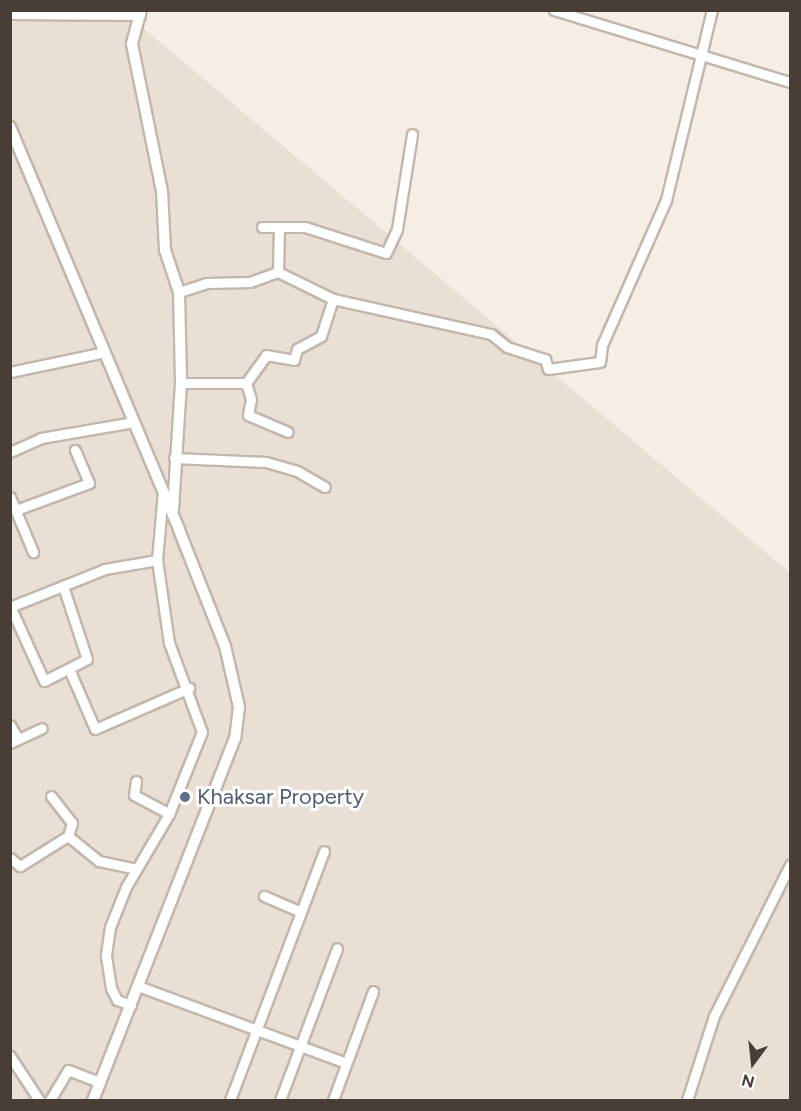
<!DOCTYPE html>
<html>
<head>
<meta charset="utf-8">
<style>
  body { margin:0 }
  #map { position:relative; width:801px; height:1111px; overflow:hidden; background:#f4eee6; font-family:Figtree,sans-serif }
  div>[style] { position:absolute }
  .residential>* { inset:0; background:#e9dfd4 }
  .roads { filter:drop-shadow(2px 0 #c3b7ab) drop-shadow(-2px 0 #c3b7ab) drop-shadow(0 2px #c3b7ab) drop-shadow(0 -2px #c3b7ab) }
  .minor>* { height:9px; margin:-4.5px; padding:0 4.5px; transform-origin:4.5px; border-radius:4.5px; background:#fff }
  .tertiary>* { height:10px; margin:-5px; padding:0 5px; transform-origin:5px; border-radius:5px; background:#fff }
  .dots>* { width:16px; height:16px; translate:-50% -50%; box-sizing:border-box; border:3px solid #fff; border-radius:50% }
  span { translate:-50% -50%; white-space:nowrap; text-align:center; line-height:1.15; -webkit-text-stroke:6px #fff; paint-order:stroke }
  .service-label { font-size:22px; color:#4e5e75 }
  .left { translate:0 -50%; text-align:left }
  .frame { position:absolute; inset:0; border:12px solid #483e35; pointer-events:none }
  .north { position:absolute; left:723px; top:1033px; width:60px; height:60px; -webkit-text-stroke:4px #fff; paint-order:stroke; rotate:195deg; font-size:16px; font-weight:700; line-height:24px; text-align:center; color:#483e35 }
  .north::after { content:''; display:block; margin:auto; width:21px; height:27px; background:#483e35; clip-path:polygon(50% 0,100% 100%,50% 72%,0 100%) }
</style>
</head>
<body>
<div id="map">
  <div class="residential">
    <div style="clip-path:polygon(10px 11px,123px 11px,790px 573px,790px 1100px,11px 1100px)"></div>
  </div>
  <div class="roads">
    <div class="minor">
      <div style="left:554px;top:10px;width:247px;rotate:17deg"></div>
      <div style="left:10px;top:14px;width:130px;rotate:0.4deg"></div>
      <div style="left:262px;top:227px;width:43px"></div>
      <div style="left:305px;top:227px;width:85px;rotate:17.8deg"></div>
      <div style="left:386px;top:253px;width:26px;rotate:-65deg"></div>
      <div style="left:397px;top:229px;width:96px;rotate:-81deg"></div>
      <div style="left:278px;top:272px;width:43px;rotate:-88.7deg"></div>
      <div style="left:179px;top:292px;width:28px;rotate:-18deg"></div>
      <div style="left:206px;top:283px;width:44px;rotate:-1.3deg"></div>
      <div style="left:250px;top:282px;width:30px;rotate:-20deg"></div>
      <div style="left:278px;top:272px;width:61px;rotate:26.1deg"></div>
      <div style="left:333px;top:299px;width:162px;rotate:12.5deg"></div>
      <div style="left:491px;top:334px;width:21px;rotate:39deg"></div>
      <div style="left:507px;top:347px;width:40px;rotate:18deg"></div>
      <div style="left:545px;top:359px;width:10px;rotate:73deg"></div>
      <div style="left:548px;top:369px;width:52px;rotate:-7.7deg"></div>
      <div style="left:600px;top:362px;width:17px;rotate:-83deg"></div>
      <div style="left:602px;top:345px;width:158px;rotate:-66.2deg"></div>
      <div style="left:666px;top:200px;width:195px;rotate:-76.4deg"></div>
      <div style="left:10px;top:372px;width:97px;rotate:-11.9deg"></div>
      <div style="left:181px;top:383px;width:65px"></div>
      <div style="left:246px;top:383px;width:34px;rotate:-54deg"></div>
      <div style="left:266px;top:355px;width:28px;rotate:10deg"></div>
      <div style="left:294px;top:360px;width:11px;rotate:-75deg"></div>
      <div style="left:297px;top:349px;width:27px;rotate:-28deg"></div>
      <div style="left:321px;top:336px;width:39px;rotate:-72deg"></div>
      <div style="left:246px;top:383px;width:17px;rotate:73deg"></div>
      <div style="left:251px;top:399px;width:16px;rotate:101deg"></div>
      <div style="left:248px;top:415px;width:43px;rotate:23deg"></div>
      <div style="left:10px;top:452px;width:34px;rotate:-24deg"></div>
      <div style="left:41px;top:438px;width:94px;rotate:-9.8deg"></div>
      <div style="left:174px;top:458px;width:92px;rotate:2.5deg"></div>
      <div style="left:266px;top:462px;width:32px;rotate:16deg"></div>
      <div style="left:297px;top:471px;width:32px;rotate:30deg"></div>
      <div style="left:10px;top:497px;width:60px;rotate:67.3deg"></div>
      <div style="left:16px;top:510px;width:78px;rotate:-20.3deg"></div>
      <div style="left:89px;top:483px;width:36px;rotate:-113deg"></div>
      <div style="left:10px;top:606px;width:82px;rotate:65.6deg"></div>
      <div style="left:44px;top:681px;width:48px;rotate:-27.1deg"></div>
      <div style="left:87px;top:659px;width:77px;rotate:-108.2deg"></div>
      <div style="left:10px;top:607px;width:102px;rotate:-21.8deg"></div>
      <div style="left:105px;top:569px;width:53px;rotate:-9.8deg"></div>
      <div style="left:69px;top:669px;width:65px;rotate:66.6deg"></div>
      <div style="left:95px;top:729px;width:103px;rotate:-23.6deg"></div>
      <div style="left:10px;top:725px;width:16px;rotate:60deg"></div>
      <div style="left:10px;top:743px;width:35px;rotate:-25deg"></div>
      <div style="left:136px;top:781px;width:14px;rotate:98deg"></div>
      <div style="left:134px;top:795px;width:40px;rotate:28deg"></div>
      <div style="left:68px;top:836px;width:40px;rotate:39deg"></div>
      <div style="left:99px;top:861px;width:38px;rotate:12deg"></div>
      <div style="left:10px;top:858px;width:13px;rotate:39deg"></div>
      <div style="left:20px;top:866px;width:57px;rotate:-32deg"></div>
      <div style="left:68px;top:836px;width:14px;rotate:-73deg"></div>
      <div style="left:72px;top:823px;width:34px;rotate:-128deg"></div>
      <div style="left:264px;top:896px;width:40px;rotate:23.4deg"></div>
      <div style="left:138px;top:986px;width:222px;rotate:20.3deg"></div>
      <div style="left:131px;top:1005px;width:15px;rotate:-160deg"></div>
      <div style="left:117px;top:1000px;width:13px;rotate:-117deg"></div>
      <div style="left:111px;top:988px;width:33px;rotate:-99deg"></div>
      <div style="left:106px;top:955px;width:28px;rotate:-82deg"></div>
      <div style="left:110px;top:927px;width:43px;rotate:-68.2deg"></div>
      <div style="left:126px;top:887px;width:85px;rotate:-59.5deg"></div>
      <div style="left:169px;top:814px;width:88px;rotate:-68.1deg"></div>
      <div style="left:202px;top:732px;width:95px;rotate:-110.3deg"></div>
      <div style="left:169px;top:643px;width:84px;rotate:-98.2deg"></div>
      <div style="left:157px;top:560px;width:68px;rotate:-85deg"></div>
      <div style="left:10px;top:1056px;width:53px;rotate:56.6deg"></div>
      <div style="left:50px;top:1100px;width:35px;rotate:-59deg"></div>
      <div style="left:68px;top:1070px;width:34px;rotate:21deg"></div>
      <div style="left:230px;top:1100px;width:266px;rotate:-69.3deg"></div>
      <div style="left:280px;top:1100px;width:162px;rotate:-69.4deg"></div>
      <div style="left:333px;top:1100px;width:116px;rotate:-69.8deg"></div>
      <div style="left:687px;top:1100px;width:88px;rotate:-72.2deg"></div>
      <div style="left:714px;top:1016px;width:169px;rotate:-63.3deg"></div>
    </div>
    <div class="tertiary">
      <div style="left:141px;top:10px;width:35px;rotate:105deg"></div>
      <div style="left:132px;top:44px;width:150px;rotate:78.5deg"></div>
      <div style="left:162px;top:191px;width:59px;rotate:87.1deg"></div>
      <div style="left:165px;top:250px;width:44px;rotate:71.6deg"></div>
      <div style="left:179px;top:292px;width:91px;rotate:88.7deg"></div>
      <div style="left:181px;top:383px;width:127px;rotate:93.6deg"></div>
      <div style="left:10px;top:127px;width:437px;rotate:67.2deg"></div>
      <div style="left:179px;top:530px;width:125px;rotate:68.4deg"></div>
      <div style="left:225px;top:646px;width:63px;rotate:77.1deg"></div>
      <div style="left:239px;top:707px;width:31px;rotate:97deg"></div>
      <div style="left:235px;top:738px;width:389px;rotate:111.4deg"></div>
    </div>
  </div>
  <div class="dots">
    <div style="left:185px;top:797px;background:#5c6f8a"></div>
  </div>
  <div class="service-label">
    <span class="left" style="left:197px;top:797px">Khaksar Property</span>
  </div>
  <div class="frame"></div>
  <div class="north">N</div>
</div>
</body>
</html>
